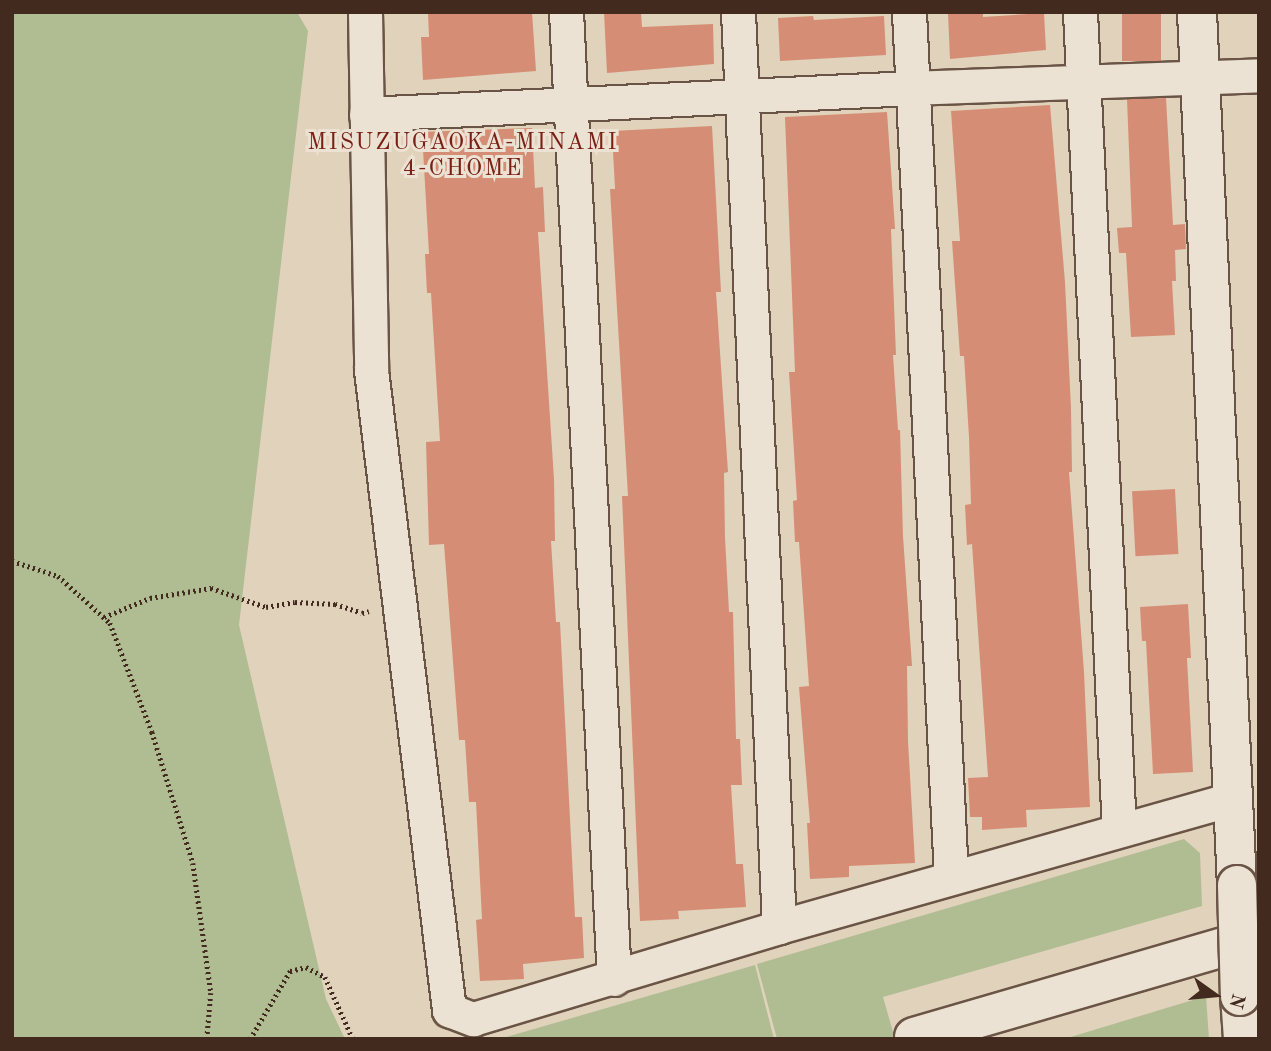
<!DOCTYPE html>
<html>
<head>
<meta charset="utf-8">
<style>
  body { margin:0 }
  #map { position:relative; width:1271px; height:1051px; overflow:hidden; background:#e1d2bb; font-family:"Old Standard TT",serif }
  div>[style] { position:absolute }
  .green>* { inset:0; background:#b0bd93 }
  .building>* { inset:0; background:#d68d75; transform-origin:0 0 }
  .path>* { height:4.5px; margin-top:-2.25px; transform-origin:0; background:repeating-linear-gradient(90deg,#432a1e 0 2px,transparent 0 5.5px) }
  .roads { filter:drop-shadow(2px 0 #6a5445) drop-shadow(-2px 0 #6a5445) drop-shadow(0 2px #6a5445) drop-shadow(0 -2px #6a5445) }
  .minor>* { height:33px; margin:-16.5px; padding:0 16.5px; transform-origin:16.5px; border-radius:16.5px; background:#ece2d3 }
  .tertiary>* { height:38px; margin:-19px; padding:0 19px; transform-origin:19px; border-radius:19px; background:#ece2d3 }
  .bridges { filter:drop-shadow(2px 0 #6a5445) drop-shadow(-2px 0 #6a5445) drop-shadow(0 2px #6a5445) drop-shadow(0 -2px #6a5445) }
  .tertiary-bridge>* { height:38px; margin:-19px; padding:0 19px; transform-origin:19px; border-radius:19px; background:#ece2d3 }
  span { translate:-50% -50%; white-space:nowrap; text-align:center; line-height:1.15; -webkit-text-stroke:6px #ece2d3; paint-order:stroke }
  .neighbourhood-label { font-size:23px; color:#7a1f14; letter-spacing:2px }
  .frame { position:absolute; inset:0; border:14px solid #432a1e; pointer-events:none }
  .north { position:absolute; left:1180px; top:960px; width:70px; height:70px; -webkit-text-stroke:5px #ece2d3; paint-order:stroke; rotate:105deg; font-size:19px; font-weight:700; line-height:28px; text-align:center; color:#432a1e }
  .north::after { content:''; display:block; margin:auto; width:24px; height:32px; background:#432a1e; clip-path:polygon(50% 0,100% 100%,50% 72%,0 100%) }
</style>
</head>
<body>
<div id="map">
  <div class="green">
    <div style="clip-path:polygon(12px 12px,297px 12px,308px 31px,239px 625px,326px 999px,345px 1039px,12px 1039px)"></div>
    <div style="clip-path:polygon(1184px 839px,1200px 853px,1202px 906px,883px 997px,895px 1039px,777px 1039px,757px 964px)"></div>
    <div style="clip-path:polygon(755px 965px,774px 1039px,503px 1039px,503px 1038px)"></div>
    <div style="clip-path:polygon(1206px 996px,1209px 1039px,1064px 1039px)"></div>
  </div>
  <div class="building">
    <div style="clip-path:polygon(428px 12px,532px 12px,536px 71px,423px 80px,421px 37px,429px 37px)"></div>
    <div style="clip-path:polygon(604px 12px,641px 12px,642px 27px,713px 24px,714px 64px,607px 73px)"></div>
    <div style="clip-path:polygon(983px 12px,983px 17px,1044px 13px,1046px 50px,950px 59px,948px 13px)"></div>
    <div style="left:1122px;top:12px;width:39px;height:49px"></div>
    <div style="clip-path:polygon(813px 16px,814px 20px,884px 16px,886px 55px,780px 61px,778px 18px)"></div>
    <div style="clip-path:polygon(1166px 98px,1173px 225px,1185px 224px,1186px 249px,1175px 250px,1176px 281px,1172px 281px,1175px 335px,1131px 337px,1126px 253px,1119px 253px,1117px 228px,1132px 227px,1127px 99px)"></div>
    <div style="clip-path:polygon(1050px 105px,1065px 282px,1071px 408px,1072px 472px,1069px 472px,1084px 672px,1090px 807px,1026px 810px,1027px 827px,982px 830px,982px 817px,970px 817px,968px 778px,988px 777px,972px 544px,967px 545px,965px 505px,971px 504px,969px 437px,964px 356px,960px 356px,952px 241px,960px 241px,951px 111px)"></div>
    <div style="clip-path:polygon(887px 112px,895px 229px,891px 229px,896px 355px,893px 355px,898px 430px,900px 430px,903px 536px,912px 666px,907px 666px,908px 741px,915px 863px,849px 866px,849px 877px,810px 879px,807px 823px,810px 823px,799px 687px,809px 686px,799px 542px,795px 542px,793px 501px,797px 500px,789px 372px,795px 372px,785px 117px)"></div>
    <div style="clip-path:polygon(712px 126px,721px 292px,716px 292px,728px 472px,724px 473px,725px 538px,729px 612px,733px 612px,736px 739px,740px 739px,742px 785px,731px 785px,736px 864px,743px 864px,746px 907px,678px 911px,679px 919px,640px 921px,622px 496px,628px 496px,610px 189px,615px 189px,612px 131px)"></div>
    <div style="clip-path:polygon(532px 128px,535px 188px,543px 187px,545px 232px,538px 232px,554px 479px,555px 541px,551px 541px,556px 622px,560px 622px,575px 917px,582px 917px,584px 958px,523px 964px,524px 979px,480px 981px,476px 920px,482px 919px,476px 802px,469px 802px,465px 740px,459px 740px,444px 544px,429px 545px,426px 442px,440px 441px,431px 293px,427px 293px,425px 254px,429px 254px,422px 132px)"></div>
    <div style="left:1175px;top:489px;width:65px;height:43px;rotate:87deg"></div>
    <div style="clip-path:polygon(1188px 604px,1191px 658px,1187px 658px,1193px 772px,1153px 774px,1146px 641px,1142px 641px,1140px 607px)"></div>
  </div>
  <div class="path">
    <div style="left:12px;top:561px;width:48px;rotate:18.1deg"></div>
    <div style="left:58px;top:576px;width:70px;rotate:42.1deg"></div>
    <div style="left:110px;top:623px;width:117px;rotate:68.9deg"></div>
    <div style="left:152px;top:732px;width:137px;rotate:72.6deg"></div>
    <div style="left:193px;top:863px;width:131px;rotate:82.1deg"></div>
    <div style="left:211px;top:993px;width:46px;rotate:95deg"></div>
    <div style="left:104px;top:617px;width:50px;rotate:-22.4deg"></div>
    <div style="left:150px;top:598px;width:62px;rotate:-9.3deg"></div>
    <div style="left:211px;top:588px;width:58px;rotate:19.1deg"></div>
    <div style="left:266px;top:607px;width:29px;rotate:-10deg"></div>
    <div style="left:295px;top:602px;width:40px;rotate:2.9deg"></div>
    <div style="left:335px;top:604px;width:28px;rotate:18deg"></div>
    <div style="left:362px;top:613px;width:7px;rotate:-16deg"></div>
    <div style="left:250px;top:1039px;width:79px;rotate:-59.5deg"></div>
    <div style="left:290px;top:971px;width:16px;rotate:-14deg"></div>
    <div style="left:306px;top:967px;width:21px;rotate:28deg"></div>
    <div style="left:325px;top:977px;width:68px;rotate:65.7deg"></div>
  </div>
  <div class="roads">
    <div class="minor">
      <div style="left:365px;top:12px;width:358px;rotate:89deg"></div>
      <div style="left:371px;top:370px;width:645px;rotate:83.05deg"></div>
      <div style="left:449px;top:1010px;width:26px;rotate:21deg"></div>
      <div style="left:473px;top:1019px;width:320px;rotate:-16.7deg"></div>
      <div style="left:779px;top:927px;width:471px;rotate:-15.8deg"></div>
      <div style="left:566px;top:12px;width:968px;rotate:87.16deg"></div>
      <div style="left:738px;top:12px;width:916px;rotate:87.43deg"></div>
      <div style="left:909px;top:12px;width:866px;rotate:87.22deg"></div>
      <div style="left:1080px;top:12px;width:818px;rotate:87.27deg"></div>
      <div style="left:366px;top:114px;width:547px;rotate:-2.73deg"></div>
      <div style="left:912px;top:88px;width:347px;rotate:-2.1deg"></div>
    </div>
    <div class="tertiary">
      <div style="left:1197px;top:12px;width:874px;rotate:87.38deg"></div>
      <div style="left:1240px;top:996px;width:43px;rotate:86deg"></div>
      <div style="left:914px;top:1037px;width:359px;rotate:-16.2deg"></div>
    </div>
  </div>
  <div class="bridges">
    <div class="tertiary-bridge">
      <div style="left:1237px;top:885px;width:111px;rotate:88.5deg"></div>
    </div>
  </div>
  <div class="neighbourhood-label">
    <span style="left:463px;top:156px">MISUZUGAOKA-MINAMI<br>4-CHOME</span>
  </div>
  <div class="frame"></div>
  <div class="north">N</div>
</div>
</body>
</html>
